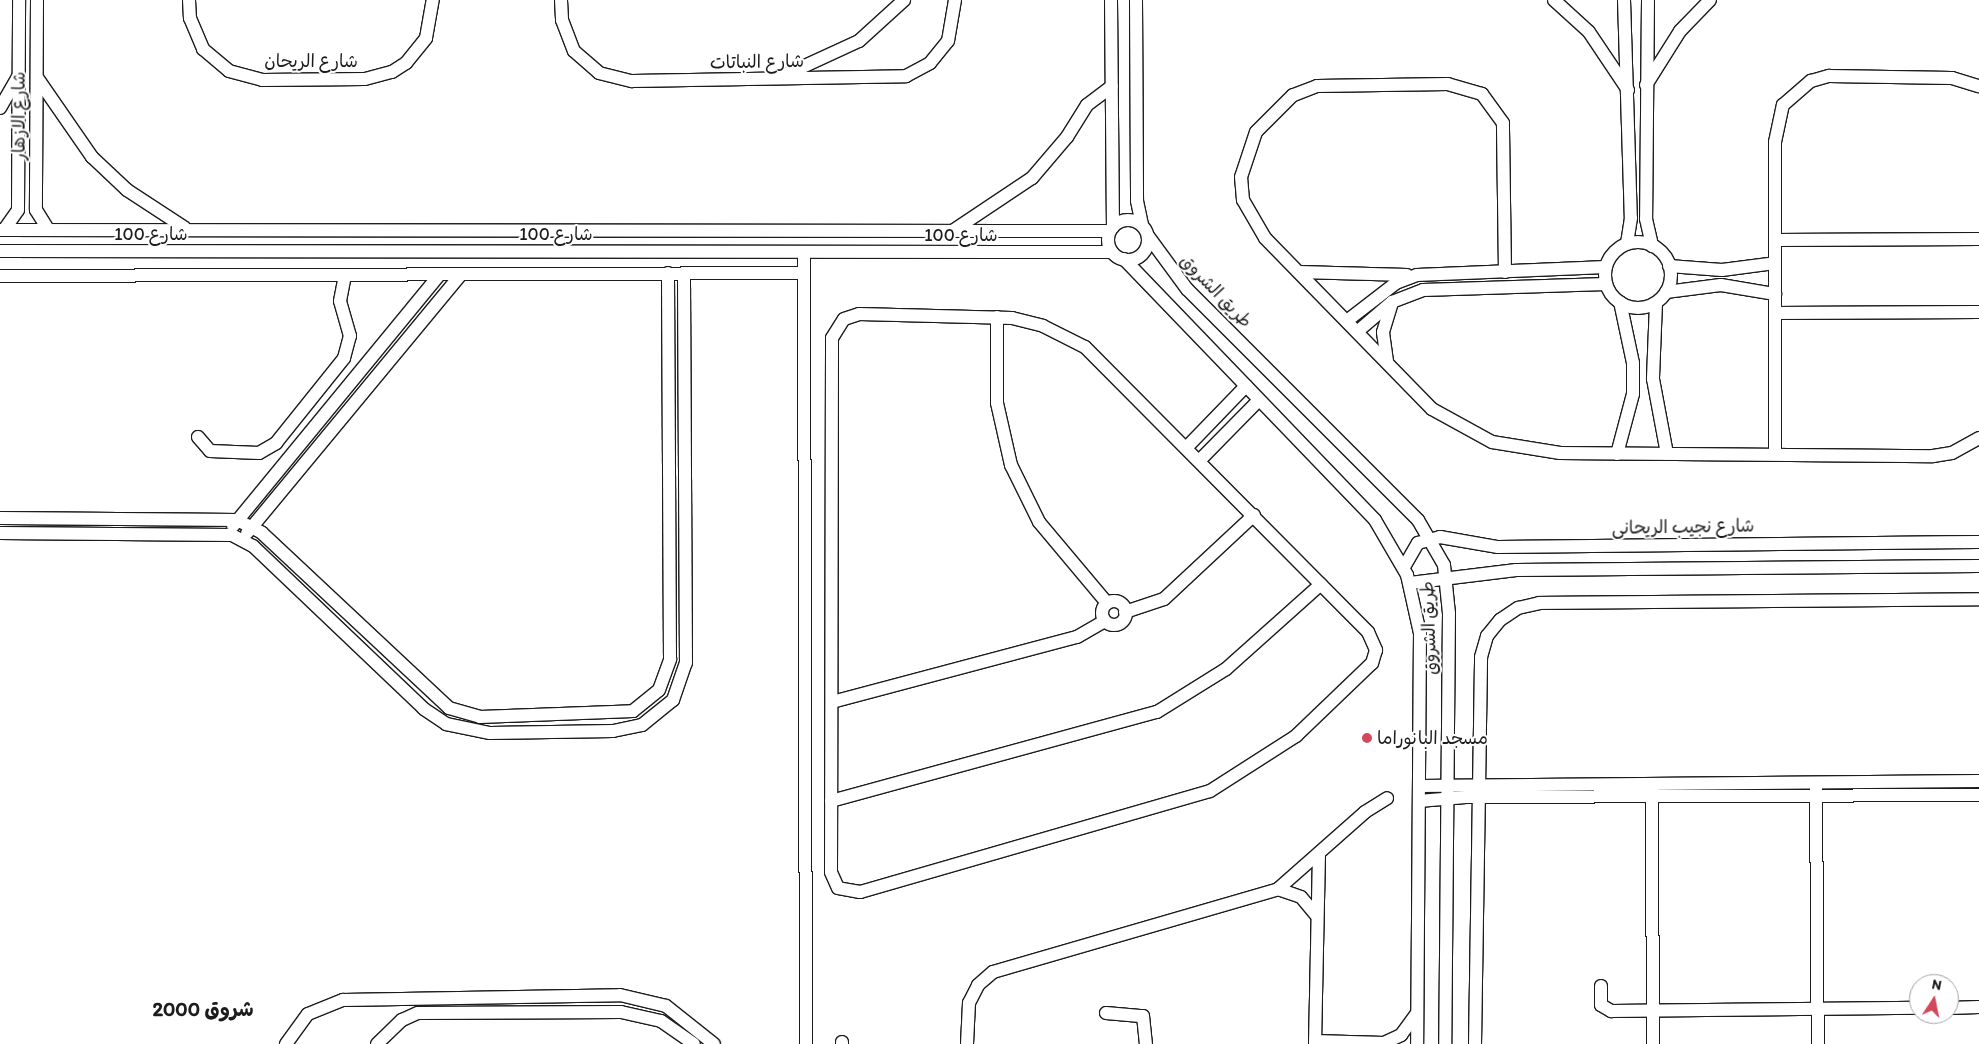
<!DOCTYPE html>
<html>
<head>
<meta charset="utf-8">
<style>
  body { margin:0 }
  #map { position:relative; width:1979px; height:1044px; overflow:hidden; background:#fff; font-family:Itim,"Playpen Sans Arabic",sans-serif }
  div>[style] { position:absolute }
  .roads { filter:drop-shadow(1px 0 #1c1c1c) drop-shadow(-1px 0 #1c1c1c) drop-shadow(0 1px #1c1c1c) drop-shadow(0 -1px #1c1c1c) }
  .minor>* { height:12px; margin:-6px; padding:0 6px; transform-origin:6px; border-radius:6px; background:#fff }
  .minor>.ring { margin:-6px; padding:0; box-sizing:content-box; background:none; border:12px solid #fff; border-radius:50% }
  .dots>* { width:14px; height:14px; translate:-50% -50%; box-sizing:border-box; border:2px solid #fff; border-radius:50% }
  span { translate:-50% -50%; white-space:nowrap; text-align:center; line-height:1.15; -webkit-text-stroke:4px #fff; paint-order:stroke }
  .street-label { font-size:18px; color:#1c1c1c }
  .poi-label { font-size:18px; color:#1c1c1c }
  .left { translate:0 -50%; text-align:left }
  .quarter-label { font-size:20px; color:#1c1c1c; font-weight:700 }
  .north { position:absolute; left:1909px; top:974px; width:50px; height:50px; box-sizing:border-box; background:#fff; border:1px solid #a4a4a4; border-radius:50%; rotate:11deg; font-size:14px; font-weight:700; line-height:20px; text-align:center; color:#1c1c1c }
  .north::after { content:''; display:block; margin:auto; width:18px; height:22px; background:#d1495b; clip-path:polygon(50% 0,100% 100%,50% 72%,0 100%) }
</style>
</head>
<body>
<div id="map">
  <div class="roads">
    <div class="minor">
      <div style="left:37px;top:0;width:210px;rotate:90.3deg"></div>
      <div style="left:36px;top:210px;width:22px;rotate:58deg"></div>
      <div style="left:189px;top:0;width:18px;rotate:87deg"></div>
      <div style="left:190px;top:18px;width:34px;rotate:67deg"></div>
      <div style="left:203px;top:49px;width:34px;rotate:40deg"></div>
      <div style="left:229px;top:71px;width:34px;rotate:15deg"></div>
      <div style="left:262px;top:80px;width:103px;rotate:-0.6deg"></div>
      <div style="left:365px;top:79px;width:28px;rotate:-15deg"></div>
      <div style="left:392px;top:72px;width:17px;rotate:-33deg"></div>
      <div style="left:406px;top:63px;width:32px;rotate:-51deg"></div>
      <div style="left:426px;top:38px;width:39px;rotate:-80deg"></div>
      <div style="left:561px;top:0;width:20px;rotate:87deg"></div>
      <div style="left:562px;top:20px;width:33px;rotate:69deg"></div>
      <div style="left:574px;top:51px;width:33px;rotate:41deg"></div>
      <div style="left:599px;top:73px;width:34px;rotate:14deg"></div>
      <div style="left:632px;top:81px;width:274px;rotate:-1deg"></div>
      <div style="left:906px;top:76px;width:27px;rotate:-28deg"></div>
      <div style="left:930px;top:63px;width:28px;rotate:-51deg"></div>
      <div style="left:948px;top:41px;width:42px;rotate:-80.3deg"></div>
      <div style="left:1111px;top:0;width:227px;rotate:89.5deg"></div>
      <div style="left:1136px;top:0;width:201px;rotate:89.7deg"></div>
      <div style="left:1137px;top:201px;width:25px;rotate:78deg"></div>
      <div style="left:1554px;top:0;width:47px;rotate:42.4deg"></div>
      <div style="left:1589px;top:32px;width:70px;rotate:56.1deg"></div>
      <div style="left:1624px;top:0;width:218px;rotate:88.2deg"></div>
      <div style="left:1631px;top:218px;width:26px;rotate:99deg"></div>
      <div style="left:1648px;top:0;width:219px;rotate:90.5deg"></div>
      <div style="left:1646px;top:219px;width:28px;rotate:77deg"></div>
      <div style="left:785px;top:75px;width:81px;rotate:-24.7deg"></div>
      <div style="left:859px;top:41px;width:61px;rotate:-42.3deg"></div>
      <div style="left:38px;top:79px;width:95px;rotate:55.3deg"></div>
      <div style="left:92px;top:157px;width:48px;rotate:43.3deg"></div>
      <div style="left:127px;top:190px;width:69px;rotate:33.2deg"></div>
      <div style="left:1646px;top:85px;width:64px;rotate:-57.8deg"></div>
      <div style="left:1680px;top:31px;width:43px;rotate:-45.9deg"></div>
      <div style="left:0;top:108px;width:36px;rotate:-60deg"></div>
      <div class="ring" style="left:1108px;top:220px;width:28px;height:28px"></div>
      <div style="left:0;top:230px;width:1110px;rotate:0.05deg"></div>
      <div style="left:4px;top:230px;width:24px;rotate:-55deg"></div>
      <div style="left:18px;top:210px;width:210px;rotate:-89.7deg"></div>
      <div style="left:954px;top:230px;width:94px;rotate:-33.7deg"></div>
      <div style="left:1032px;top:178px;width:54px;rotate:-49.5deg"></div>
      <div style="left:1067px;top:137px;width:38px;rotate:-58deg"></div>
      <div style="left:1087px;top:105px;width:31px;rotate:-37deg"></div>
      <div style="left:1148px;top:236px;width:66px;rotate:53.7deg"></div>
      <div style="left:1187px;top:289px;width:327px;rotate:45deg"></div>
      <div style="left:1418px;top:520px;width:52px;rotate:60deg"></div>
      <div style="left:1444px;top:565px;width:48px;rotate:84.1deg"></div>
      <div style="left:1449px;top:613px;width:431px;rotate:90.5deg"></div>
      <div style="left:1775px;top:240px;width:204px;rotate:-0.3deg"></div>
      <div class="ring" style="left:1605px;top:242px;width:54px;height:54px"></div>
      <div style="left:0;top:251px;width:1112px;rotate:0.05deg"></div>
      <div style="left:804px;top:252px;width:792px;rotate:89.86deg"></div>
      <div style="left:1124px;top:259px;width:362px;rotate:46.1deg"></div>
      <div style="left:1375px;top:520px;width:64px;rotate:59.8deg"></div>
      <div style="left:1407px;top:575px;width:59px;rotate:77.4deg"></div>
      <div style="left:1420px;top:633px;width:411px;rotate:90.4deg"></div>
      <div style="left:1669px;top:266px;width:53px;rotate:4.3deg"></div>
      <div style="left:1722px;top:270px;width:53px;rotate:-7.5deg"></div>
      <div style="left:1299px;top:272px;width:108px;rotate:1.6deg"></div>
      <div style="left:1505px;top:272px;width:149px;rotate:-90.8deg"></div>
      <div style="left:1503px;top:123px;width:36px;rotate:-126deg"></div>
      <div style="left:1482px;top:94px;width:35px;rotate:-164deg"></div>
      <div style="left:1448px;top:84px;width:131px;rotate:179.1deg"></div>
      <div style="left:1317px;top:86px;width:26px;rotate:159deg"></div>
      <div style="left:1293px;top:95px;width:52px;rotate:135deg"></div>
      <div style="left:1256px;top:132px;width:47px;rotate:108.4deg"></div>
      <div style="left:1241px;top:177px;width:23px;rotate:85deg"></div>
      <div style="left:1243px;top:200px;width:44px;rotate:59.9deg"></div>
      <div style="left:1265px;top:238px;width:239px;rotate:45.7deg"></div>
      <div style="left:1432px;top:409px;width:68px;rotate:28.8deg"></div>
      <div style="left:1492px;top:442px;width:69px;rotate:9.2deg"></div>
      <div style="left:1560px;top:453px;width:373px;rotate:0.5deg"></div>
      <div style="left:1933px;top:456px;width:19px;rotate:-9deg"></div>
      <div style="left:1952px;top:453px;width:31px;rotate:-29deg"></div>
      <div style="left:0;top:276px;width:804px;rotate:-0.21deg"></div>
      <div style="left:1666px;top:292px;width:55px;rotate:-7.3deg"></div>
      <div style="left:1721px;top:285px;width:55px;rotate:9.5deg"></div>
      <div style="left:1656px;top:303px;width:76px;rotate:92.3deg"></div>
      <div style="left:1653px;top:379px;width:76px;rotate:79.4deg"></div>
      <div style="left:1775px;top:313px;width:204px;rotate:-0.3deg"></div>
      <div style="left:859px;top:314px;width:153px;rotate:1.5deg"></div>
      <div style="left:1012px;top:318px;width:32px;rotate:14deg"></div>
      <div style="left:1043px;top:326px;width:47px;rotate:26.6deg"></div>
      <div style="left:1085px;top:347px;width:402px;rotate:45.2deg"></div>
      <div style="left:1368px;top:632px;width:20px;rotate:66deg"></div>
      <div style="left:1376px;top:650px;width:14px;rotate:107deg"></div>
      <div style="left:1372px;top:663px;width:105px;rotate:136.2deg"></div>
      <div style="left:1296px;top:736px;width:102px;rotate:147.4deg"></div>
      <div style="left:1210px;top:791px;width:364px;rotate:163.9deg"></div>
      <div style="left:860px;top:892px;width:22px;rotate:-170deg"></div>
      <div style="left:838px;top:888px;width:17px;rotate:-114deg"></div>
      <div style="left:831px;top:872px;width:534px;rotate:-89.89deg"></div>
      <div style="left:832px;top:338px;width:22px;rotate:-58deg"></div>
      <div style="left:844px;top:319px;width:16px;rotate:-18deg"></div>
      <div style="left:997px;top:317px;width:86px;rotate:90deg"></div>
      <div style="left:997px;top:403px;width:64px;rotate:77.3deg"></div>
      <div style="left:1011px;top:465px;width:64px;rotate:63.8deg"></div>
      <div style="left:1039px;top:522px;width:106px;rotate:50deg"></div>
      <div style="left:1348px;top:320px;width:61px;rotate:-37.6deg"></div>
      <div style="left:1396px;top:283px;width:22px;rotate:-21deg"></div>
      <div style="left:1417px;top:275px;width:189px;rotate:-2.4deg"></div>
      <div style="left:1358px;top:331px;width:45px;rotate:-40.5deg"></div>
      <div style="left:1392px;top:302px;width:33px;rotate:-21deg"></div>
      <div style="left:1423px;top:290px;width:183px;rotate:-1.9deg"></div>
      <div style="left:1387px;top:361px;width:29px;rotate:-98deg"></div>
      <div style="left:1383px;top:332px;width:28px;rotate:-73deg"></div>
      <div style="left:198px;top:437px;width:18px;rotate:49deg"></div>
      <div style="left:210px;top:451px;width:49px;rotate:2.3deg"></div>
      <div style="left:259px;top:453px;width:20px;rotate:-30deg"></div>
      <div style="left:276px;top:443px;width:109px;rotate:-51.3deg"></div>
      <div style="left:344px;top:358px;width:23px;rotate:-75deg"></div>
      <div style="left:350px;top:336px;width:36px;rotate:-106deg"></div>
      <div style="left:340px;top:301px;width:26px;rotate:-79deg"></div>
      <div style="left:1187px;top:447px;width:85px;rotate:-46deg"></div>
      <div style="left:1617px;top:454px;width:62px;rotate:-75.1deg"></div>
      <div style="left:1633px;top:394px;width:31px;rotate:-90deg"></div>
      <div style="left:1633px;top:363px;width:62px;rotate:-102deg"></div>
      <div style="left:1775px;top:454px;width:312px;rotate:-90deg"></div>
      <div style="left:1775px;top:142px;width:38px;rotate:-78deg"></div>
      <div style="left:1783px;top:105px;width:37px;rotate:-41deg"></div>
      <div style="left:1811px;top:81px;width:19px;rotate:-16deg"></div>
      <div style="left:1829px;top:76px;width:123px;rotate:0.9deg"></div>
      <div style="left:1952px;top:78px;width:28px;rotate:17deg"></div>
      <div style="left:1200px;top:460px;width:84px;rotate:-45.5deg"></div>
      <div style="left:0;top:518px;width:237px;rotate:0.5deg"></div>
      <div style="left:237px;top:520px;width:28px;rotate:27deg"></div>
      <div style="left:262px;top:533px;width:256px;rotate:43.1deg"></div>
      <div style="left:449px;top:708px;width:32px;rotate:16deg"></div>
      <div style="left:480px;top:717px;width:153px;rotate:-2.2deg"></div>
      <div style="left:633px;top:711px;width:33px;rotate:-39deg"></div>
      <div style="left:659px;top:690px;width:33px;rotate:-70deg"></div>
      <div style="left:670px;top:659px;width:386px;rotate:-90.3deg"></div>
      <div style="left:233px;top:526px;width:325px;rotate:-50.6deg"></div>
      <div style="left:0;top:533px;width:232px;rotate:0.5deg"></div>
      <div style="left:232px;top:535px;width:24px;rotate:28deg"></div>
      <div style="left:253px;top:546px;width:236px;rotate:43.6deg"></div>
      <div style="left:424px;top:709px;width:27px;rotate:34deg"></div>
      <div style="left:446px;top:724px;width:45px;rotate:11.6deg"></div>
      <div style="left:490px;top:733px;width:123px;rotate:-0.9deg"></div>
      <div style="left:613px;top:731px;width:30px;rotate:-12deg"></div>
      <div style="left:642px;top:725px;width:40px;rotate:-39deg"></div>
      <div style="left:673px;top:700px;width:39px;rotate:-71deg"></div>
      <div style="left:686px;top:663px;width:390px;rotate:-90.3deg"></div>
      <div style="left:247px;top:533px;width:336px;rotate:-50.4deg"></div>
      <div style="left:1404px;top:567px;width:28px;rotate:-60deg"></div>
      <div style="left:1418px;top:543px;width:23px;rotate:-15deg"></div>
      <div style="left:1440px;top:537px;width:59px;rotate:9.8deg"></div>
      <div style="left:1498px;top:547px;width:481px;rotate:-0.6deg"></div>
      <div style="left:1410px;top:583px;width:107px;rotate:-7deg"></div>
      <div style="left:1516px;top:570px;width:463px;rotate:-0.5deg"></div>
      <div class="ring" style="left:1102px;top:601px;width:12px;height:12px"></div>
      <div style="left:1125px;top:612px;width:41px;rotate:-18.4deg"></div>
      <div style="left:1164px;top:599px;width:123px;rotate:-43deg"></div>
      <div style="left:832px;top:702px;width:253px;rotate:-14.9deg"></div>
      <div style="left:1077px;top:637px;width:32px;rotate:-30deg"></div>
      <div style="left:1419px;top:786px;width:560px;rotate:-0.51deg"></div>
      <div style="left:1652px;top:789px;width:255px;rotate:89.8deg"></div>
      <div style="left:1816px;top:789px;width:255px;rotate:89.6deg"></div>
      <div style="left:831px;top:801px;width:338px;rotate:-15.3deg"></div>
      <div style="left:1157px;top:712px;width:81px;rotate:-31.9deg"></div>
      <div style="left:1226px;top:669px;width:127px;rotate:-41.8deg"></div>
      <div style="left:1419px;top:801px;width:47px;rotate:-4.9deg"></div>
      <div style="left:1466px;top:797px;width:513px;rotate:-0.22deg"></div>
      <div style="left:1278px;top:889px;width:24px;rotate:19deg"></div>
      <div style="left:1301px;top:897px;width:23px;rotate:50deg"></div>
      <div style="left:1601px;top:986px;width:19px;rotate:90deg"></div>
      <div style="left:1601px;top:1005px;width:12px;rotate:31deg"></div>
      <div style="left:1611px;top:1011px;width:308px;rotate:-0.6deg"></div>
      <div style="left:1949px;top:1008px;width:30px;rotate:-2deg"></div>
      <div style="left:1106px;top:1013px;width:37px;rotate:5deg"></div>
      <div style="left:1143px;top:1016px;width:28px;rotate:84deg"></div>
      <div style="left:1315px;top:1041px;width:69px;rotate:1.7deg"></div>
      <div style="left:1384px;top:1043px;width:19px;rotate:-25deg"></div>
      <div style="left:1401px;top:1035px;width:27px;rotate:-54deg"></div>
      <div style="left:286px;top:1044px;width:37px;rotate:-54deg"></div>
      <div style="left:308px;top:1014px;width:38px;rotate:-22deg"></div>
      <div style="left:343px;top:1000px;width:277px;rotate:-1deg"></div>
      <div style="left:620px;top:995px;width:47px;rotate:13.4deg"></div>
      <div style="left:666px;top:1006px;width:61px;rotate:38.4deg"></div>
      <div style="left:377px;top:1044px;width:35px;rotate:-44deg"></div>
      <div style="left:402px;top:1020px;width:17px;rotate:-24deg"></div>
      <div style="left:418px;top:1013px;width:203px;rotate:-0.3deg"></div>
      <div style="left:621px;top:1012px;width:41px;rotate:12.7deg"></div>
      <div style="left:661px;top:1021px;width:40px;rotate:34.9deg"></div>
      <div style="left:842px;top:1044px;width:2px;rotate:-90deg"></div>
      <div style="left:967px;top:1044px;width:41px;rotate:-87.2deg"></div>
      <div style="left:969px;top:1003px;width:20px;rotate:-63deg"></div>
      <div style="left:978px;top:985px;width:20px;rotate:-41deg"></div>
      <div style="left:993px;top:972px;width:297px;rotate:-16.2deg"></div>
      <div style="left:1278px;top:889px;width:116px;rotate:-41.5deg"></div>
      <div style="left:1365px;top:812px;width:26px;rotate:-32deg"></div>
      <div style="left:1315px;top:1044px;width:189px;rotate:-88.8deg"></div>
      <div style="left:1475px;top:1044px;width:387px;rotate:-89.1deg"></div>
      <div style="left:1481px;top:657px;width:22px;rotate:-74deg"></div>
      <div style="left:1487px;top:636px;width:21px;rotate:-51deg"></div>
      <div style="left:1500px;top:620px;width:22px;rotate:-34deg"></div>
      <div style="left:1518px;top:608px;width:22px;rotate:-13deg"></div>
      <div style="left:1539px;top:603px;width:440px;rotate:-0.5deg"></div>
    </div>
  </div>
  <div class="dots">
    <div style="left:1367px;top:738px;background:#d1495b"></div>
  </div>
  <div class="street-label">
    <span style="left:311px;top:61px">شارع الريحان</span>
    <span style="left:757px;top:62px;rotate:-1deg">شارع النباتات</span>
    <span style="left:19px;top:116px;rotate:-90deg">شارع الازهار</span>
    <span style="left:151px;top:234px">شارع 100</span>
    <span style="left:556px;top:234px">شارع 100</span>
    <span style="left:961px;top:235px">شارع 100</span>
    <span style="left:1216px;top:291px;rotate:46deg">طريق الشروق</span>
    <span style="left:1683px;top:527px;rotate:-1deg">شارع نجيب الريحانى</span>
    <span style="left:1429px;top:628px;rotate:-92deg">طريق الشروق</span>
  </div>
  <div class="poi-label">
    <span class="left" style="left:1377px;top:738px">مسجد البانوراما</span>
  </div>
  <div class="quarter-label">
    <span style="left:203px;top:1009px">شروق 2000</span>
  </div>
  <div class="north">N</div>
</div>
</body>
</html>
